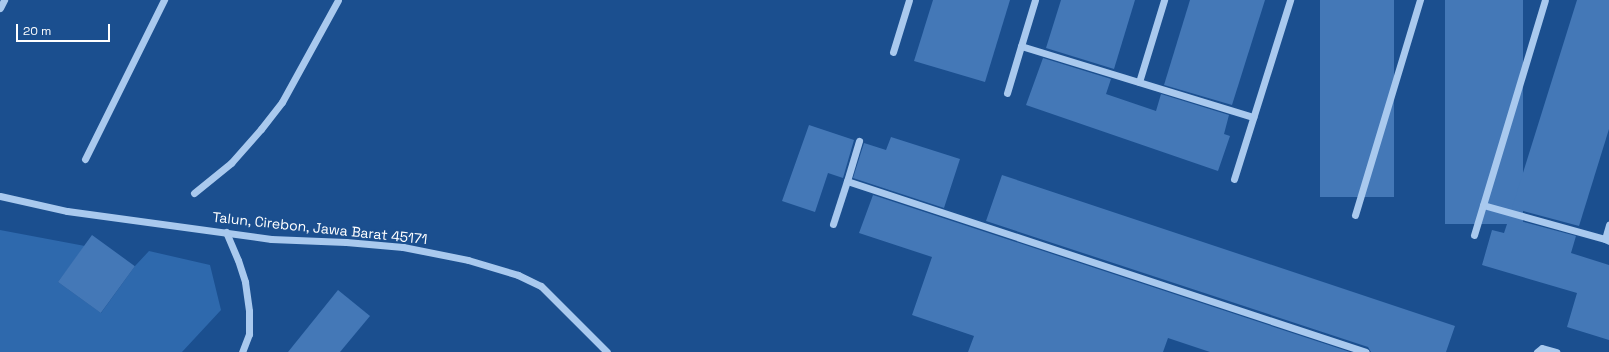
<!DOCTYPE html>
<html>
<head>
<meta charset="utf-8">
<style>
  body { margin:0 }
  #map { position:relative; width:1609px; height:352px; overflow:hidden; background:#1b4f8f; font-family:"Space Grotesk",sans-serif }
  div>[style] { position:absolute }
  .green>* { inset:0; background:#2e69ad }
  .building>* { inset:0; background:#4478b7; transform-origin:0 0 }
  .minor>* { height:7px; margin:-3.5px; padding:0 3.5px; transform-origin:3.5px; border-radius:3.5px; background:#a9c9ee }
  span { translate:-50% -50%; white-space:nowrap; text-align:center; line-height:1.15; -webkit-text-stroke:3.5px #1b4f8f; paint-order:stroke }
  .street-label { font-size:14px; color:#fff }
  .scale { position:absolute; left:16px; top:24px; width:94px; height:18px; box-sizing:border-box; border:2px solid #fff; border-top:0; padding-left:5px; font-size:12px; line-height:14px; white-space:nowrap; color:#fff; -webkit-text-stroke:3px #1b4f8f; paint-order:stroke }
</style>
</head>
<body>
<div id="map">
  <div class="green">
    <div style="clip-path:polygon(0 230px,85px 246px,58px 282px,101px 313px,135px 266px,149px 251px,210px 265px,221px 310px,182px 352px,0 352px)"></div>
  </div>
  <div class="building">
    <div style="clip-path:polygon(933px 0,1010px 0,985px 82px,914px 61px)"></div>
    <div style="clip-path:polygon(1061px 0,1135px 0,1114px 69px,1046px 48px)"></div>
    <div style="clip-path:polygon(1190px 0,1265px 0,1232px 105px,1164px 85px)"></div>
    <div style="left:1320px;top:0;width:74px;height:197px"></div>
    <div style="left:1445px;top:0;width:78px;height:224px"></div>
    <div style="clip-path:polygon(1577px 0,1609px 0,1609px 129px,1579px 226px,1512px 208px)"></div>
    <div style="clip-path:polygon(1043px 58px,1111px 79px,1106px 94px,1156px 111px,1161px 94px,1229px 115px,1224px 134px,1230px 136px,1218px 171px,1026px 105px)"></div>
    <div style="clip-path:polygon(809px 125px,854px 140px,843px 178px,828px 173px,815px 212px,782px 201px)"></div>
    <div style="clip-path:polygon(891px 137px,960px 159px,944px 208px,853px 178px,864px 143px,886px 150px)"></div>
    <div style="clip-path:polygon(1002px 175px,1455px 326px,1446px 352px,1371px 352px,1368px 347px,986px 221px)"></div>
    <div style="clip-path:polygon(873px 195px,1350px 352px,1210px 352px,1168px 338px,1163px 352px,968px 352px,974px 336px,912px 315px,932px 257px,859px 233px)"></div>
    <div style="clip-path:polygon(1509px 218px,1576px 236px,1571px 253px,1609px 265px,1609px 340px,1567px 327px,1577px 293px,1482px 265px,1492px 230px,1504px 233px)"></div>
    <div style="left:92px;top:235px;width:53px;height:58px;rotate:36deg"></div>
    <div style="clip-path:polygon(338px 290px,370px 316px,340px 352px,288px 352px)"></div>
  </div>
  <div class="minor">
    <div style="left:1035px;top:0;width:48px;rotate:106.9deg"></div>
    <div style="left:1021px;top:46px;width:243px;rotate:17deg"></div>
    <div style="left:0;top:8px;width:9px;rotate:-63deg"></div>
    <div style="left:893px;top:52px;width:54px;rotate:-72.9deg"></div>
    <div style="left:1139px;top:82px;width:86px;rotate:-73deg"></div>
    <div style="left:1007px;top:93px;width:49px;rotate:-73.4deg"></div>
    <div style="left:85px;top:159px;width:178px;rotate:-63.6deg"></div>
    <div style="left:1234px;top:179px;width:188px;rotate:-72.6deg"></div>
    <div style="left:847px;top:181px;width:42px;rotate:-73.3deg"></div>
    <div style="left:194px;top:193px;width:48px;rotate:-39deg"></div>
    <div style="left:231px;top:163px;width:45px;rotate:-48.6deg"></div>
    <div style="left:261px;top:129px;width:34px;rotate:-52deg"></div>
    <div style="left:282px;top:102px;width:116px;rotate:-61.2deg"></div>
    <div style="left:0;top:196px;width:69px;rotate:12.6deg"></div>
    <div style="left:67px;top:211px;width:206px;rotate:7.8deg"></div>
    <div style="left:271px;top:239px;width:75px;rotate:2.3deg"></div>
    <div style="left:346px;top:242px;width:57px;rotate:5deg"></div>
    <div style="left:403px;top:247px;width:66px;rotate:11.3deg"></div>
    <div style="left:468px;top:260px;width:52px;rotate:16.7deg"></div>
    <div style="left:518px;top:275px;width:25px;rotate:26deg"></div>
    <div style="left:541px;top:286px;width:93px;rotate:45deg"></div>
    <div style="left:1483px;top:205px;width:127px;rotate:15.6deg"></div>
    <div style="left:1355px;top:215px;width:225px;rotate:-73.2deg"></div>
    <div style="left:833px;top:224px;width:45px;rotate:-72deg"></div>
    <div style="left:847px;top:181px;width:546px;rotate:18.24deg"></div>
    <div style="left:226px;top:232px;width:30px;rotate:67deg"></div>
    <div style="left:238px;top:260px;width:23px;rotate:72deg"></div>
    <div style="left:245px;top:282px;width:29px;rotate:82deg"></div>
    <div style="left:249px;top:311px;width:23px;rotate:90deg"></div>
    <div style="left:249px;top:334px;width:19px;rotate:111deg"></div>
    <div style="left:1474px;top:235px;width:245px;rotate:-73.2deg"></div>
    <div style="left:1609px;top:241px;width:4px;rotate:-153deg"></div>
    <div style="left:1605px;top:239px;width:15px;rotate:-74deg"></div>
    <div style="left:1537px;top:352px;width:6px;rotate:-39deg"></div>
    <div style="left:1542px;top:348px;width:15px;rotate:16deg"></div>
  </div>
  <div class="street-label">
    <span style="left:320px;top:228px;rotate:6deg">Talun, Cirebon, Jawa Barat 45171</span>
  </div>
  <div class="scale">20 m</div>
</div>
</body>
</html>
